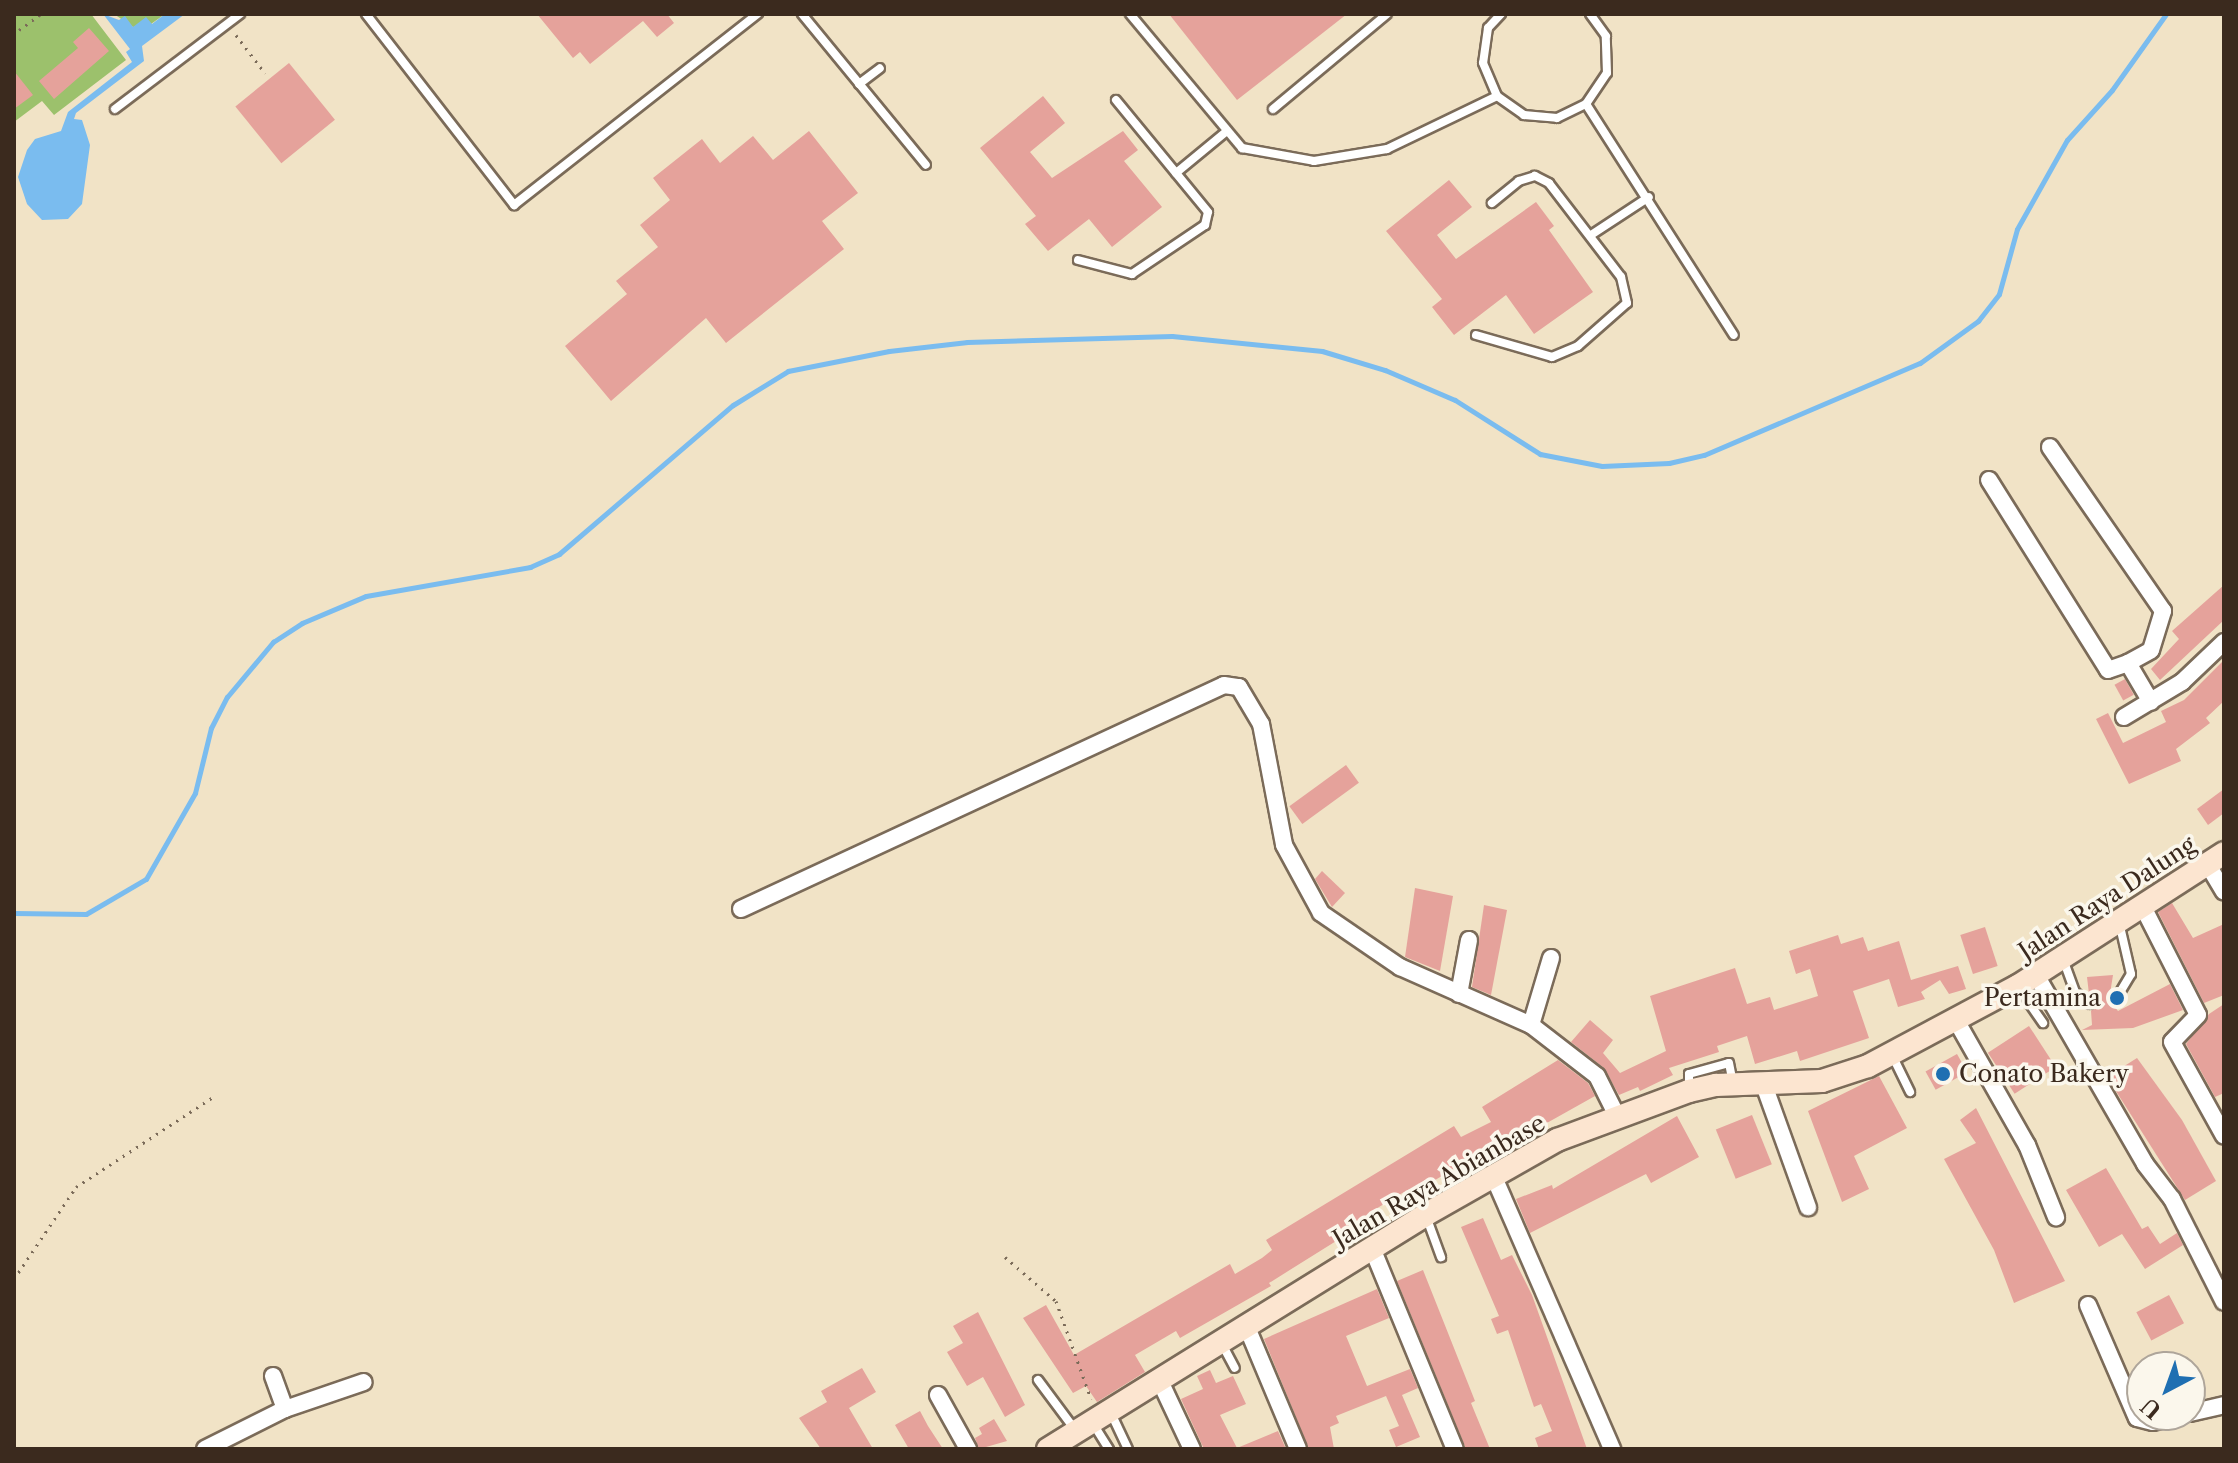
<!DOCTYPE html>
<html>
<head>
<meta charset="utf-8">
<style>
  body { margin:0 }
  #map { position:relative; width:2238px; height:1463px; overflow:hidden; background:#f1e3c6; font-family:"Libre Caslon Text",serif }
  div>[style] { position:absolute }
  .green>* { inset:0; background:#9cc16c }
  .water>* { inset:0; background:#7abcef }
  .stream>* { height:5px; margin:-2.5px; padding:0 2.5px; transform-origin:2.5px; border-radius:2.5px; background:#7abcef }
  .building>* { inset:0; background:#e5a29b; transform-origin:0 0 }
  .path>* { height:3px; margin-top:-1.5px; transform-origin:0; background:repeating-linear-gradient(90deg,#7b6b59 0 2px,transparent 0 8px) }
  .roads { filter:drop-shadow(2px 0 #7b6b59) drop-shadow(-2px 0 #7b6b59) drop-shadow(0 2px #7b6b59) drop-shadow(0 -2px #7b6b59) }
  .lane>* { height:8px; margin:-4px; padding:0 4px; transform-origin:4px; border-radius:4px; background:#fff }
  .street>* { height:16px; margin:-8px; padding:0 8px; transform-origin:8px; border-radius:8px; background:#fff }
  .secondary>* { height:22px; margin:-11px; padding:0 11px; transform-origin:11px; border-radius:11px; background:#fce5d0 }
  .dots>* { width:22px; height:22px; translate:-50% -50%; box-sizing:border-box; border:4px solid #fbf7ec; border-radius:50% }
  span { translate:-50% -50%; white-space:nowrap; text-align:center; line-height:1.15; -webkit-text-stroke:7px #fbf7ec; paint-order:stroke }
  .street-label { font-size:24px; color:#3b2a1e }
  .poi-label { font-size:24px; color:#3b2a1e }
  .right { translate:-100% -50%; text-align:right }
  .left { translate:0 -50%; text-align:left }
  .frame { position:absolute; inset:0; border:16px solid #3b2a1e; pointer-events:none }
  .north { position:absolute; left:2126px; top:1351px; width:80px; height:80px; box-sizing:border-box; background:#fbf7ec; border:2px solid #aea59a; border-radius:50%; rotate:221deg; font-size:22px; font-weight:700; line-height:32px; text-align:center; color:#3b2a1e }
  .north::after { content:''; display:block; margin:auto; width:28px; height:36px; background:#1f6fb2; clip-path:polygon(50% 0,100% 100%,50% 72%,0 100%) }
</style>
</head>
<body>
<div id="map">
  <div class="green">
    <div style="clip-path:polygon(14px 14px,91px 14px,126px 60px,54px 115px,42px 101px,14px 122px)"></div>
    <div style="clip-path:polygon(114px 14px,165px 14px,151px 24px,133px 27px)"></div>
  </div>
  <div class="water">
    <div style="clip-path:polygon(103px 14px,119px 20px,125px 16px,133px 27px,146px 17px,152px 24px,165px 14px,185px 14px,142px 46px,144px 61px,76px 113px,74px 119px,82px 120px,90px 145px,82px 204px,68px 219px,42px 220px,27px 204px,18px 177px,27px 150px,35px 139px,61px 131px,68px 112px,132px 62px,126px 52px,130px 49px)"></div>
  </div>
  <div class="stream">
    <div style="left:14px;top:913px;width:72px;rotate:0.8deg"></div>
    <div style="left:86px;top:914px;width:69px;rotate:-30.3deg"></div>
    <div style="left:146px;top:879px;width:99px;rotate:-60.3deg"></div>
    <div style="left:195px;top:793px;width:67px;rotate:-76.2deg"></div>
    <div style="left:211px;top:728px;width:35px;rotate:-63deg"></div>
    <div style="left:227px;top:697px;width:72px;rotate:-50.1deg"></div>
    <div style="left:273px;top:642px;width:35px;rotate:-33deg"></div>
    <div style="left:302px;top:623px;width:69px;rotate:-22.9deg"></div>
    <div style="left:366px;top:596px;width:167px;rotate:-10deg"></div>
    <div style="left:530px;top:567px;width:32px;rotate:-24deg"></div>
    <div style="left:559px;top:554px;width:229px;rotate:-40.6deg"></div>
    <div style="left:733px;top:405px;width:65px;rotate:-31.7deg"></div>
    <div style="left:788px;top:371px;width:103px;rotate:-11.2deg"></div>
    <div style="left:889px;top:351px;width:79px;rotate:-6.6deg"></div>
    <div style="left:967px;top:342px;width:205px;rotate:-1.7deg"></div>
    <div style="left:1172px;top:336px;width:151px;rotate:5.7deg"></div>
    <div style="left:1322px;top:351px;width:66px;rotate:16.8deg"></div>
    <div style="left:1385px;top:370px;width:76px;rotate:23.2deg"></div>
    <div style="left:1455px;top:400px;width:101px;rotate:32.4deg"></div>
    <div style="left:1540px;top:454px;width:63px;rotate:11deg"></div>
    <div style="left:1602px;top:466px;width:67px;rotate:-2.6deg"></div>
    <div style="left:1669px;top:463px;width:36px;rotate:-13deg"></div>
    <div style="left:1704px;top:455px;width:235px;rotate:-23.1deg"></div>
    <div style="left:1920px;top:363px;width:72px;rotate:-35.9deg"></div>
    <div style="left:1978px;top:321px;width:34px;rotate:-52deg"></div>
    <div style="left:1999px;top:294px;width:67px;rotate:-74.5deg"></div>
    <div style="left:2017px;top:229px;width:102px;rotate:-60.7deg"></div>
    <div style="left:2067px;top:140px;width:67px;rotate:-48deg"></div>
    <div style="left:2112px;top:90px;width:93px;rotate:-54.6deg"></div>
  </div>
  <div class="building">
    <div style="clip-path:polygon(537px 14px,667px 14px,674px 23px,657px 37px,643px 21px,590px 64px,580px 52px,573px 58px)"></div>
    <div style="clip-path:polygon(1169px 14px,1347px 14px,1237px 100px)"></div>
    <div style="clip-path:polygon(89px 28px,109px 51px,54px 99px,39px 81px,78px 48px,73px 42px)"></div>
    <div style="left:289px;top:63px;width:73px;height:69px;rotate:51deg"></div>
    <div style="clip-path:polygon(14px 71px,33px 95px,14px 109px)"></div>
    <div style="clip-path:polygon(1043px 96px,1065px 123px,1030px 152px,1052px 178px,1123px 131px,1138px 150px,1124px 161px,1162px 207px,1112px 247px,1089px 219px,1048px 251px,1025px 224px,1036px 216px,980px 148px)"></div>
    <div style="clip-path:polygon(809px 131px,858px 193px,822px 221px,844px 249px,726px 343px,706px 318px,611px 401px,565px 346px,627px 294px,616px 281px,658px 247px,640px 225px,670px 200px,653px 178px,702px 139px,720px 163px,753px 136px,773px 160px)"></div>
    <div style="clip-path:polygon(1449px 180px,1472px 207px,1437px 235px,1456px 259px,1536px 202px,1554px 226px,1549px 230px,1593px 292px,1534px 334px,1506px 295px,1454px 335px,1432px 307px,1442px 299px,1386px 231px)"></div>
    <div style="clip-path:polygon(2224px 585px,2224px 620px,2160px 680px,2151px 669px,2179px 639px,2172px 631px)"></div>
    <div style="clip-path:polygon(2224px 660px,2224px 701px,2206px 718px,2210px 723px,2176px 749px,2181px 761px,2129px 784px,2096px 719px,2108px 713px,2123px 743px,2166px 722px,2161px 711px,2184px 700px)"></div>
    <div style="left:2125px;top:679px;width:18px;height:12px;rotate:61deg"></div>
    <div style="left:1346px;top:765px;width:22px;height:70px;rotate:54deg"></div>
    <div style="clip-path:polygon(2224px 789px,2224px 813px,2208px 825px,2197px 809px)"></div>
    <div style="clip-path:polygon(1322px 871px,1345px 893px,1332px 907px,1315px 879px)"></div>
    <div style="clip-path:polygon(1415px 888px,1453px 896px,1440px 971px,1405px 957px)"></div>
    <div style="clip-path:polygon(2172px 903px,2193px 938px,2224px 924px,2224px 995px,2204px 1003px,2158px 912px)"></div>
    <div style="clip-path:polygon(1484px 905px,1507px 910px,1491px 995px,1472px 987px)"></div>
    <div style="left:1985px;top:927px;width:41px;height:26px;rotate:72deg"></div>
    <div style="clip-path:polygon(1838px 935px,1841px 944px,1863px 937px,1868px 951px,1899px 941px,1911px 980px,1958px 966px,1966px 989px,1949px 994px,1940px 980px,1921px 992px,1925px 999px,1898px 1007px,1889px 979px,1853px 991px,1869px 1038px,1800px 1061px,1797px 1051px,1755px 1064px,1747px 1036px,1717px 1046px,1719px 1052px,1669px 1068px,1673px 1075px,1640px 1091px,1638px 1087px,1619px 1095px,1604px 1068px,1571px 1042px,1590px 1020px,1613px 1040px,1603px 1053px,1620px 1073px,1666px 1051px,1650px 996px,1735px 968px,1747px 1004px,1770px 997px,1774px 1010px,1818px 996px,1810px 969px,1796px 974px,1789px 951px)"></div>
    <div style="clip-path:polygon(2113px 975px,2109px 1000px,2118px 1011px,2170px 984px,2183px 1010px,2133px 1028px,2082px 1030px,2092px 1025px,2091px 1011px,2097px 1004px,2089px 994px,2087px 977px)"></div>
    <div style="clip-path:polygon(2224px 1004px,2224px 1093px,2215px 1097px,2186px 1044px,2209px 1014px)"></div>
    <div style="left:2029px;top:1026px;width:49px;height:49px;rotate:57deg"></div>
    <div style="left:1957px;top:1054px;width:21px;height:36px;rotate:61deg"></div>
    <div style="clip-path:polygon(2137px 1058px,2182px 1120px,2216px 1181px,2185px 1200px,2107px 1077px)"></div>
    <div style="clip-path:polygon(1558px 1060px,1588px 1083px,1595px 1096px,1529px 1133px,1532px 1138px,1508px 1152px,1505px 1146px,1477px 1161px,1475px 1156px,1407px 1197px,1404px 1192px,1369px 1213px,1373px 1218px,1269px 1283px,1271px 1286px,1180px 1338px,1176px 1331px,1135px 1355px,1145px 1372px,1097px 1402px,1086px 1386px,1073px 1393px,1023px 1318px,1046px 1305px,1074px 1355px,1230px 1264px,1235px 1274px,1262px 1258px,1272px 1250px,1266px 1240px,1454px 1126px,1461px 1137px,1491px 1122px,1482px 1107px)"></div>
    <div style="clip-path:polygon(1879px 1076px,1907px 1128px,1854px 1156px,1869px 1189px,1842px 1202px,1808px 1111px)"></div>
    <div style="clip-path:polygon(1976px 1108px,2065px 1281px,2014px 1303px,1994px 1250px,1944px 1159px,1976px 1143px,1960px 1120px)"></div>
    <div style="left:1752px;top:1115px;width:53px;height:39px;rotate:68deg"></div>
    <div style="clip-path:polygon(1677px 1116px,1699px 1157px,1651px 1183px,1646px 1174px,1530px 1233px,1516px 1199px,1552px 1185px,1553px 1189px)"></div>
    <div style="clip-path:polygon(2106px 1168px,2142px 1229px,2148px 1226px,2160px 1244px,2177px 1233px,2183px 1245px,2145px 1269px,2122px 1234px,2099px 1247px,2066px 1190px)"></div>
    <div style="clip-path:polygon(1483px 1218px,1501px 1260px,1512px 1255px,1532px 1295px,1587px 1449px,1539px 1449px,1535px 1438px,1552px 1431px,1541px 1404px,1534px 1407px,1508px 1330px,1497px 1334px,1491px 1319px,1499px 1316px,1461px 1227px)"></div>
    <div style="clip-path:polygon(1423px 1270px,1475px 1401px,1471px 1403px,1490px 1449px,1466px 1449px,1397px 1281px)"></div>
    <div style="clip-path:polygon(1377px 1289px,1389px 1318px,1346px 1336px,1367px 1386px,1410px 1369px,1418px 1388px,1402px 1395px,1420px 1437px,1396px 1447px,1389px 1430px,1399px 1426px,1386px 1396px,1336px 1416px,1339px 1423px,1330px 1427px,1334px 1449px,1309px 1449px,1264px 1339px)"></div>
    <div style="left:2169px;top:1295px;width:32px;height:37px;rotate:62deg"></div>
    <div style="clip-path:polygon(978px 1312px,1025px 1405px,1005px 1417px,983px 1377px,967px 1386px,947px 1352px,963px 1343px,953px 1326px)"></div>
    <div style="clip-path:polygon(862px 1368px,876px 1392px,849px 1408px,873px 1449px,821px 1449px,799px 1418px,827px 1402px,821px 1391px)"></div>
    <div style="clip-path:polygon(1210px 1370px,1216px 1383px,1233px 1376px,1246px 1404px,1220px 1415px,1237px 1448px,1278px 1431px,1286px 1449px,1204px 1449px,1181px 1399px,1203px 1389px,1197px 1376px)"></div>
    <div style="clip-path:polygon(920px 1411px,928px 1426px,943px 1449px,909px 1449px,895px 1425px)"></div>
    <div style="clip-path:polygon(994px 1419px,1007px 1441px,979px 1449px,975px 1438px,982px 1434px,979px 1428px)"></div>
  </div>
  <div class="path">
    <div style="left:19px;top:30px;width:27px;rotate:-36deg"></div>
    <div style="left:236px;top:35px;width:48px;rotate:52.7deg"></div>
    <div style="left:1005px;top:1257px;width:67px;rotate:40.8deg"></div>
    <div style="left:1056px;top:1301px;width:104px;rotate:70.3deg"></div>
    <div style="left:14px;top:1279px;width:111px;rotate:-56deg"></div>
    <div style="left:76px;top:1187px;width:164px;rotate:-33.3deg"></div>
  </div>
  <div class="roads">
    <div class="lane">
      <div style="left:366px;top:14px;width:242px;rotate:52.2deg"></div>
      <div style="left:514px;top:205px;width:310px;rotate:-38.1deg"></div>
      <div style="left:802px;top:14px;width:195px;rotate:50.6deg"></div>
      <div style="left:1130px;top:14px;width:175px;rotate:50.1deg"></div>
      <div style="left:1242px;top:148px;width:73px;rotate:10.2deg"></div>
      <div style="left:1314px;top:161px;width:74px;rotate:-9.3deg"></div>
      <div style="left:1387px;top:149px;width:122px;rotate:-25.7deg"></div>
      <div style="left:1501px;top:14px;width:19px;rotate:133deg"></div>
      <div style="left:1488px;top:28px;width:35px;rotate:98deg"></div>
      <div style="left:1483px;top:63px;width:36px;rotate:67deg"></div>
      <div style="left:1497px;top:96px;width:33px;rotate:35deg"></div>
      <div style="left:1524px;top:115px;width:33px;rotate:5deg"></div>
      <div style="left:1557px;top:118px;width:32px;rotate:-26deg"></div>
      <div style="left:1586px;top:104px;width:37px;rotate:-56deg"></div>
      <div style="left:1607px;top:73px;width:37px;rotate:-92deg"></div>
      <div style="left:1606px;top:36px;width:27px;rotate:-126deg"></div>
      <div style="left:859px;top:84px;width:26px;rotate:-37deg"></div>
      <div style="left:1116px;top:100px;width:94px;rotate:50.6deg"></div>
      <div style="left:1586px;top:104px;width:274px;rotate:57.4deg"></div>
      <div style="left:115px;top:109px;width:157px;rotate:-37.2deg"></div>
      <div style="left:1273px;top:109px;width:148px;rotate:-39.8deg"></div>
      <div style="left:1591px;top:235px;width:69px;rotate:-33.2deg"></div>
      <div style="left:1078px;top:260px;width:56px;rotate:14.5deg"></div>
      <div style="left:1132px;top:274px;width:88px;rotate:-33.9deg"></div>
      <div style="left:1205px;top:225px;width:13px;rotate:-77deg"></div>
      <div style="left:1208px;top:212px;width:50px;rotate:-129.4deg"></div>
      <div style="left:1176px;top:173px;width:66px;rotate:-39.5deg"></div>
      <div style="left:1476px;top:335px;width:79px;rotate:16.1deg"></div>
      <div style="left:1552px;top:357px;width:28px;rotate:-23deg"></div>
      <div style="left:1578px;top:346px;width:65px;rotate:-41.3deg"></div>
      <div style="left:1627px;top:303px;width:27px;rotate:-103deg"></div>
      <div style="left:1621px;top:277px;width:118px;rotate:-127.5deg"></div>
      <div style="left:1549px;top:183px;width:16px;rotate:-153deg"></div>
      <div style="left:1535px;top:176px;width:17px;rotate:163deg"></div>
      <div style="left:1519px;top:181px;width:35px;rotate:141deg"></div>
      <div style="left:2063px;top:959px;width:35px;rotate:70deg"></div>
      <div style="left:2075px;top:992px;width:19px;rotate:39deg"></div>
      <div style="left:2018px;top:987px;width:44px;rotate:55.2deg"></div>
      <div style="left:2116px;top:999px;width:29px;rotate:-59deg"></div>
      <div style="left:2131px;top:974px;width:53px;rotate:-103deg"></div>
      <div style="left:1893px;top:1057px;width:39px;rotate:64deg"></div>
      <div style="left:1689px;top:1090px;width:16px;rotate:-90deg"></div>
      <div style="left:1689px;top:1074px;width:41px;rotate:-15.4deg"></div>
      <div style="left:1729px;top:1063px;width:21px;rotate:79deg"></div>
      <div style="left:1426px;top:1216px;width:44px;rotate:69.9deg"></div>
      <div style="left:1222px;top:1344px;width:27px;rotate:62deg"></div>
      <div style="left:1038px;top:1380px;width:64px;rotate:53.3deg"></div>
      <div style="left:1110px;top:1411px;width:42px;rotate:64.7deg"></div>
      <div style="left:1092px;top:1422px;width:32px;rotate:58deg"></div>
    </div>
    <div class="street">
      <div style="left:1989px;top:480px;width:224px;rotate:57.9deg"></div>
      <div style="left:2108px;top:670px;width:21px;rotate:-19deg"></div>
      <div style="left:2128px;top:663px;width:26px;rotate:-29deg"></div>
      <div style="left:2151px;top:650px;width:41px;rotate:-72.9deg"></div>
      <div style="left:2163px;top:611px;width:199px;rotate:-124.6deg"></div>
      <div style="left:2128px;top:663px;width:45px;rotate:59.5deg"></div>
      <div style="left:2124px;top:717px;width:68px;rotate:-31.1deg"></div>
      <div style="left:2182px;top:682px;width:58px;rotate:-43.6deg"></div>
      <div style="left:2208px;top:865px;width:31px;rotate:59deg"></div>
      <div style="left:2142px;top:905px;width:123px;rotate:63deg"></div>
      <div style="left:2198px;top:1015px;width:37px;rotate:134deg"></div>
      <div style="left:2172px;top:1042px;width:107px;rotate:61deg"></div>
      <div style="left:741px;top:909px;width:532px;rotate:-24.88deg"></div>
      <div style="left:1224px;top:685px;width:15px;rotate:8deg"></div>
      <div style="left:1239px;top:687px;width:43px;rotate:59.3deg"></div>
      <div style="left:1261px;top:724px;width:123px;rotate:79.2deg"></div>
      <div style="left:1284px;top:845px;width:77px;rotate:61.4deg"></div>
      <div style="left:1321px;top:913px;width:96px;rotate:34.4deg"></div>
      <div style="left:1400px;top:967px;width:143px;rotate:23.9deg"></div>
      <div style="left:1531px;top:1025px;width:83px;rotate:37.7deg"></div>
      <div style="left:1597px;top:1076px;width:45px;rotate:63.4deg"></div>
      <div style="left:2036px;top:975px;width:218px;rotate:60deg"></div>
      <div style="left:2145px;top:1164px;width:44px;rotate:52.4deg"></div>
      <div style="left:2172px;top:1199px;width:115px;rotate:63.2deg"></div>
      <div style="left:1459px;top:994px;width:55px;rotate:-79.5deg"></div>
      <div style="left:1957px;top:1022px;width:142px;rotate:60.4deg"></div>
      <div style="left:2027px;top:1145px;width:78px;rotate:68.1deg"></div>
      <div style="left:1531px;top:1025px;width:70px;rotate:-73.4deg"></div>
      <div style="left:1764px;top:1085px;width:130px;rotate:70.2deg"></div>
      <div style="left:1493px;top:1175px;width:299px;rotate:66.5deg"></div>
      <div style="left:1372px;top:1248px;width:217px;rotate:67.6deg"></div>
      <div style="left:2088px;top:1305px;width:123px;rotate:66.6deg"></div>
      <div style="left:2137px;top:1418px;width:16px;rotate:14deg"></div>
      <div style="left:2153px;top:1422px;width:29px;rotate:-14deg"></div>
      <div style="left:1246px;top:1325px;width:134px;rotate:67.2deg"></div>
      <div style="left:273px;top:1376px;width:35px;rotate:70deg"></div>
      <div style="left:1159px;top:1379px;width:77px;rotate:64.8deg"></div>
      <div style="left:938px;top:1395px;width:62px;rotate:60.9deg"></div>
      <div style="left:2190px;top:1413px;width:35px;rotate:-13deg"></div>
      <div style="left:205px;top:1449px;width:89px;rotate:-26.6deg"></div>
      <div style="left:285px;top:1409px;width:83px;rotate:-18.9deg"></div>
    </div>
    <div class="secondary">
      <div style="left:1048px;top:1449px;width:444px;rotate:-31.8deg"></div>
      <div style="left:1425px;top:1215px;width:152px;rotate:-29.6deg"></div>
      <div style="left:1557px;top:1140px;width:141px;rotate:-20.4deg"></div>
      <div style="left:1689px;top:1091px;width:28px;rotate:-13deg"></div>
      <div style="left:1716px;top:1085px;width:106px;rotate:-2.2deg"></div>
      <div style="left:1822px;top:1081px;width:48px;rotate:-18.1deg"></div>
      <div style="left:1868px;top:1066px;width:170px;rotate:-28.1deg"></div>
      <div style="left:2018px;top:986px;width:245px;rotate:-32.8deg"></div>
    </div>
  </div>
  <div class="dots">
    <div style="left:2117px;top:998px;background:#1f6fb2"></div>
    <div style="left:1943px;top:1074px;background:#1f6fb2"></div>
  </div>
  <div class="street-label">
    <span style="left:2107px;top:898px;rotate:-33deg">Jalan Raya Dalung</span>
    <span style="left:1439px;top:1181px;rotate:-30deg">Jalan Raya Abianbase</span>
  </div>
  <div class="poi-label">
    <span class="right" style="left:2101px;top:998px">Pertamina</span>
    <span class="left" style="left:1959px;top:1074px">Conato Bakery</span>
  </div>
  <div class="frame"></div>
  <div class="north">U</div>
</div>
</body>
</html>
